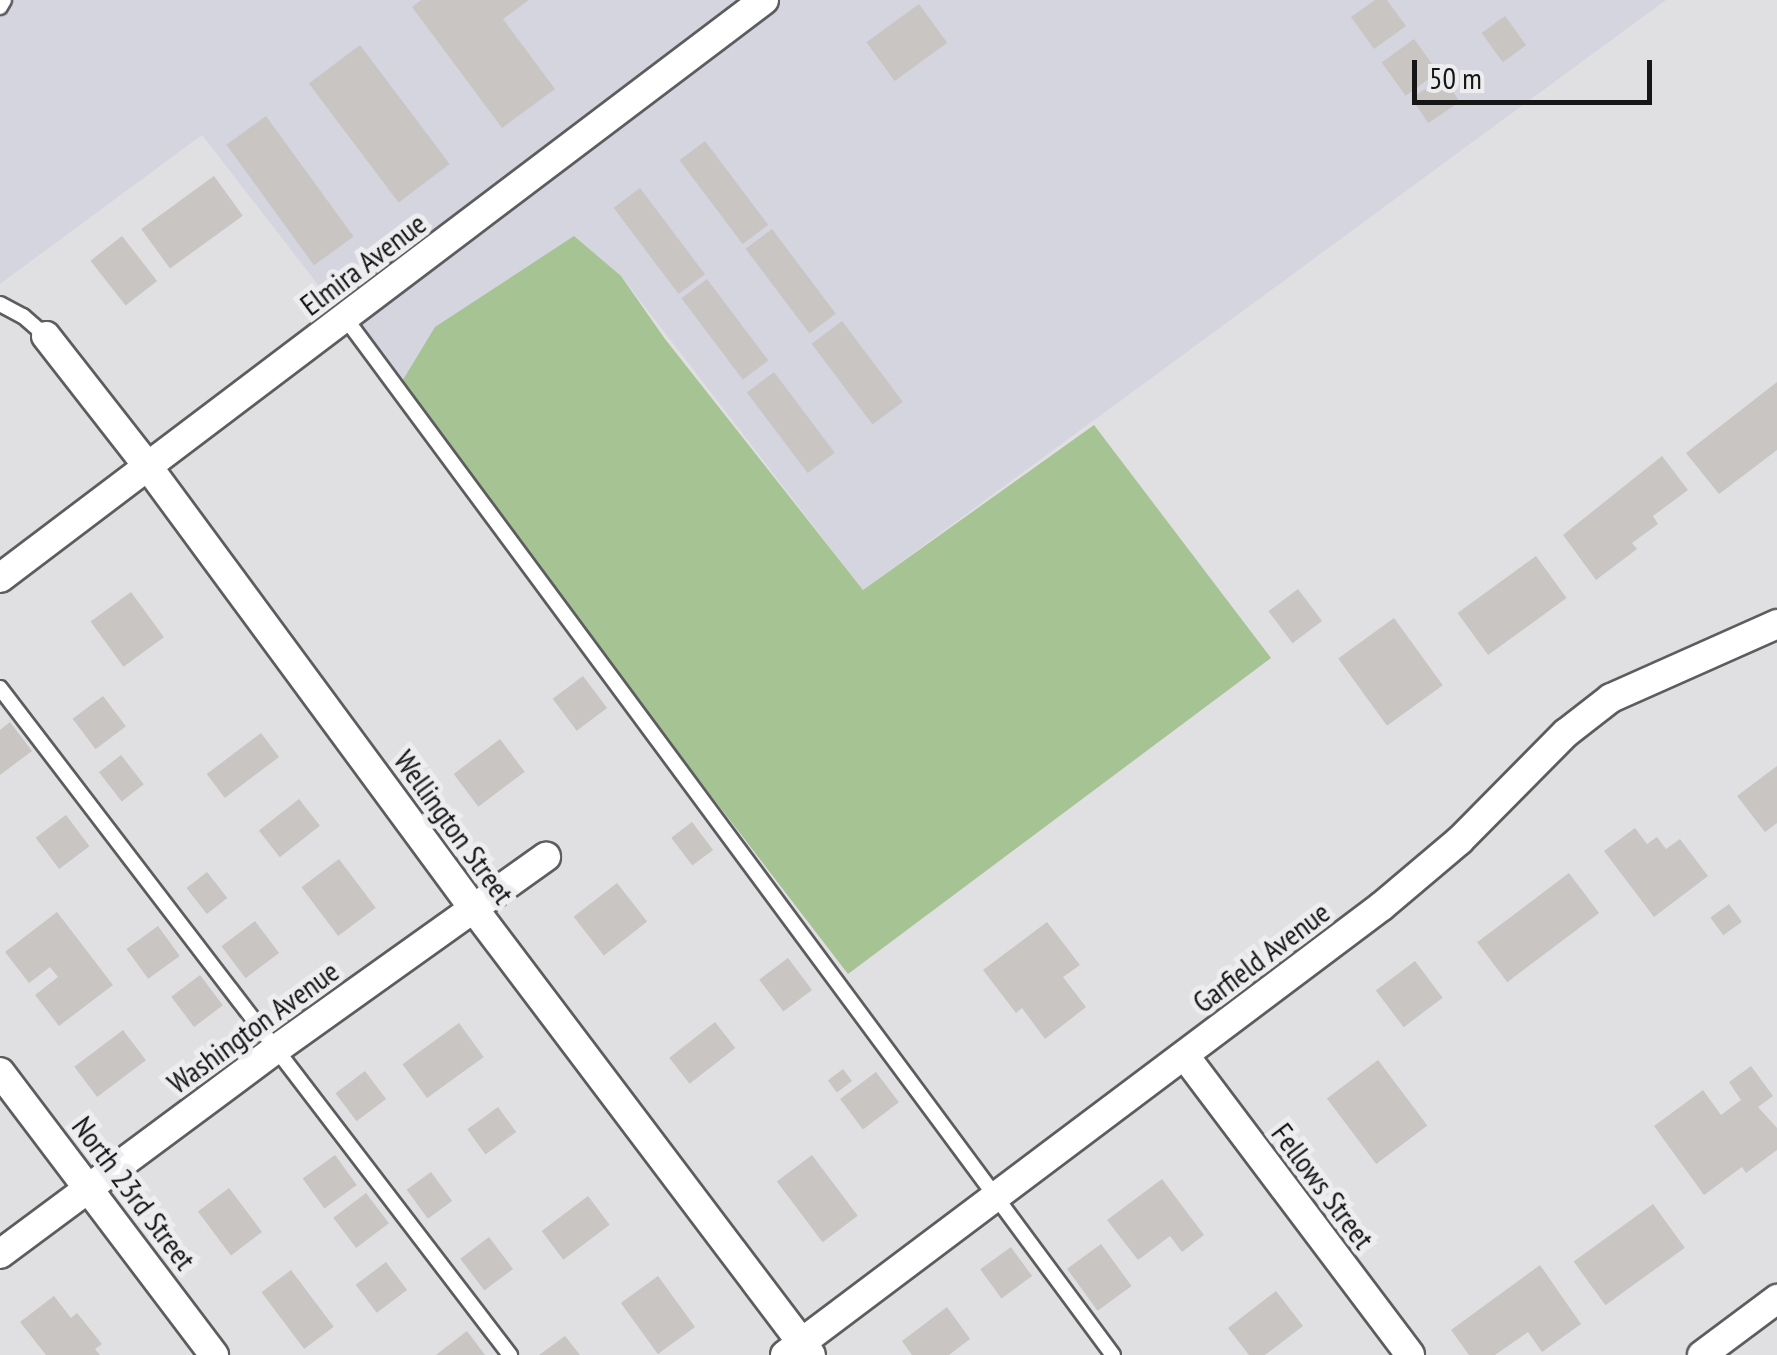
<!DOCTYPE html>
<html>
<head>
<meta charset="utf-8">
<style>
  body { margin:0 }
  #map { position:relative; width:1777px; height:1355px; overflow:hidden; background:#e0e0e3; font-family:"PT Sans Narrow",sans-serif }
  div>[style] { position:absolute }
  .built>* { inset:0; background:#d5d5e0 }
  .green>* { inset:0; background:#a5c393 }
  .building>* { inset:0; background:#c8c5c3; transform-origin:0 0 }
  .roads { filter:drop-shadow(2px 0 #5d5d5f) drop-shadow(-2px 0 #5d5d5f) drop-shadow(0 2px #5d5d5f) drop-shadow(0 -2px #5d5d5f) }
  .service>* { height:14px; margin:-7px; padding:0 7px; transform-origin:7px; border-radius:7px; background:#fff }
  .minor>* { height:28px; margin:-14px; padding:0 14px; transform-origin:14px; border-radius:14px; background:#fff }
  span { translate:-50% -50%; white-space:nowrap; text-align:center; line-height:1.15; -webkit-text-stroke:10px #ededf0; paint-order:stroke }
  .street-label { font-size:30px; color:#161617 }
  .scale { position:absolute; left:1412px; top:60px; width:240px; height:45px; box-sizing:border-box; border:5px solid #161617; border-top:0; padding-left:12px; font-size:30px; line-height:35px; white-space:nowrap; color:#161617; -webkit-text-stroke:8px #ededf0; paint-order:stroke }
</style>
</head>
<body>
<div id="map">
  <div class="built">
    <div style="clip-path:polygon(0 0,1666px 0,863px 590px,621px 276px,398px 388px,202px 135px,0 284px)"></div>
  </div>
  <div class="green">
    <div style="clip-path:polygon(574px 236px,621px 276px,665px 339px,863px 590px,1094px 425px,1271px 658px,848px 974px,398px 388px,435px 327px)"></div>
  </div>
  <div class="building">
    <div style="clip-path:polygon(421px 0,529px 0,503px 19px,555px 89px,502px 128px,412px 7px)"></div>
    <div style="clip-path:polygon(1375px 0,1387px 0,1406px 26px,1374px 49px,1351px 17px)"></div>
    <div style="left:919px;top:4px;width:48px;height:65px;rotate:54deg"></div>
    <div style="left:1505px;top:16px;width:36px;height:29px;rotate:54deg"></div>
    <div style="left:1414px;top:39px;width:41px;height:40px;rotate:54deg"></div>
    <div style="left:360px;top:45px;width:149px;height:64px;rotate:53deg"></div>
    <div style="left:1443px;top:77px;width:30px;height:38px;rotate:56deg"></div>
    <div style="left:266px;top:116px;width:149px;height:49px;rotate:54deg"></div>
    <div style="left:705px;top:141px;width:105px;height:32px;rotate:53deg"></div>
    <div style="left:214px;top:176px;width:49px;height:90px;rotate:54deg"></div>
    <div style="left:640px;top:188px;width:108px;height:33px;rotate:53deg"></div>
    <div style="left:772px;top:229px;width:106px;height:33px;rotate:53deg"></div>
    <div style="left:122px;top:236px;width:57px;height:40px;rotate:52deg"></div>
    <div style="left:707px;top:279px;width:102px;height:32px;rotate:53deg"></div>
    <div style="left:842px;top:321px;width:101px;height:38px;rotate:53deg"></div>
    <div style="left:774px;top:372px;width:101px;height:34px;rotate:53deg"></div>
    <div style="clip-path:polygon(1777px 382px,1777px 450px,1719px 494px,1686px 453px)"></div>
    <div style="clip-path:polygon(1662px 456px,1688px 490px,1653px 516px,1658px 524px,1632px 543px,1637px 549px,1596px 580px,1563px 535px)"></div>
    <div style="left:1536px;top:556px;width:52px;height:97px;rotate:54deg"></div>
    <div style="left:1298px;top:589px;width:40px;height:37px;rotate:53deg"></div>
    <div style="left:131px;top:592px;width:56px;height:50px;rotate:54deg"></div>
    <div style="left:1394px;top:618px;width:83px;height:69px;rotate:54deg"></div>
    <div style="left:583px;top:676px;width:40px;height:38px;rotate:53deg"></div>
    <div style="left:103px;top:696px;width:38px;height:38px;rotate:53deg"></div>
    <div style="clip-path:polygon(10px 722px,32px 751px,0 775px,0 730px)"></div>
    <div style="left:261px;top:733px;width:30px;height:68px;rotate:53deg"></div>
    <div style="left:500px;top:739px;width:41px;height:58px;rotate:53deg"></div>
    <div style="left:121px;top:755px;width:37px;height:28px;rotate:52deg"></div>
    <div style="clip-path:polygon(1777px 766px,1777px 823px,1765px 832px,1737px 796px)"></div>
    <div style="left:299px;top:799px;width:34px;height:51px;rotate:52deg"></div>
    <div style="left:66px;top:815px;width:39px;height:38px;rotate:53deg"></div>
    <div style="left:692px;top:822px;width:35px;height:26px;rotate:53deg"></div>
    <div style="clip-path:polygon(1635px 828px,1647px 844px,1657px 837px,1666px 849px,1680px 839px,1708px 876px,1654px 917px,1604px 851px)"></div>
    <div style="left:339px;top:859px;width:61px;height:47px;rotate:53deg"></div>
    <div style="left:207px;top:872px;width:33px;height:26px;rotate:52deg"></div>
    <div style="left:1569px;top:873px;width:50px;height:115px;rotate:53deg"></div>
    <div style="left:617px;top:883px;width:49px;height:55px;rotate:52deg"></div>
    <div style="left:1729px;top:904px;width:22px;height:23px;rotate:54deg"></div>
    <div style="clip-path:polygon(57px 912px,113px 985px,59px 1026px,35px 995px,58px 977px,50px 967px,29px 983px,5px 952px)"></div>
    <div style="left:255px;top:921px;width:40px;height:42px;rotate:53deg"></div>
    <div style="clip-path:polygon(1047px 922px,1080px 965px,1063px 977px,1086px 1007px,1045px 1039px,1022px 1008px,1016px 1013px,983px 970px)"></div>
    <div style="left:158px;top:926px;width:37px;height:39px;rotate:54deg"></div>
    <div style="left:788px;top:958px;width:40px;height:36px;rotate:53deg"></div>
    <div style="left:1415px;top:961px;width:46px;height:49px;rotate:53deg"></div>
    <div style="left:200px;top:975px;width:38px;height:36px;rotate:53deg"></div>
    <div style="left:715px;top:1022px;width:33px;height:58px;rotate:52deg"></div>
    <div style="left:459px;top:1023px;width:42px;height:70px;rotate:54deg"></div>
    <div style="left:123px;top:1030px;width:38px;height:61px;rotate:53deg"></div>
    <div style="left:1378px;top:1060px;width:82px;height:64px;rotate:53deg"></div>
    <div style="clip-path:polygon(1751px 1066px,1773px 1096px,1758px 1107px,1777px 1128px,1777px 1150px,1746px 1173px,1742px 1167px,1704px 1195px,1654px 1126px,1703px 1090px,1721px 1115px,1741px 1100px,1729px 1082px)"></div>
    <div style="left:843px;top:1069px;width:15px;height:19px;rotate:53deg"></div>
    <div style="left:365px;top:1071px;width:35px;height:37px;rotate:53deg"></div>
    <div style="left:876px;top:1072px;width:38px;height:45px;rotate:53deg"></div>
    <div style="left:498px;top:1107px;width:31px;height:38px;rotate:54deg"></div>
    <div style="left:335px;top:1155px;width:37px;height:40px;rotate:54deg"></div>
    <div style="left:812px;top:1155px;width:76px;height:44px;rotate:53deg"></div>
    <div style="left:431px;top:1172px;width:36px;height:30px;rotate:54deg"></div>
    <div style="clip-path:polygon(1162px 1179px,1204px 1235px,1182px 1252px,1170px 1236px,1138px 1260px,1107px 1220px)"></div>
    <div style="left:229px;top:1188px;width:55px;height:39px;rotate:53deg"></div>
    <div style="left:366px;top:1193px;width:38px;height:41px;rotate:53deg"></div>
    <div style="left:588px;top:1196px;width:36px;height:58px;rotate:53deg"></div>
    <div style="left:1653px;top:1204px;width:54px;height:98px;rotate:54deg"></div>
    <div style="left:489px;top:1237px;width:40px;height:36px;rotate:53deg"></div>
    <div style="left:1101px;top:1244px;width:52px;height:42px;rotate:54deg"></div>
    <div style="left:1011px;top:1247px;width:36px;height:38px;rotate:54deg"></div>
    <div style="left:386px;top:1262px;width:35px;height:38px;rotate:53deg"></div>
    <div style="clip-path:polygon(1540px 1265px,1581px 1324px,1542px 1352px,1528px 1332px,1495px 1355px,1469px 1355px,1451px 1330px)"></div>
    <div style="left:291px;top:1270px;width:71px;height:37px;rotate:53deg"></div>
    <div style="left:658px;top:1276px;width:63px;height:46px;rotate:54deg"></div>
    <div style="clip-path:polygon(1276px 1291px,1303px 1326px,1265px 1355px,1249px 1355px,1228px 1328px)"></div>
    <div style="clip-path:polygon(54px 1296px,71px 1318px,77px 1313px,102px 1344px,95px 1349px,100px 1355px,46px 1355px,20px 1322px)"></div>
    <div style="clip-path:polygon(947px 1307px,970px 1339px,949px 1355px,912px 1355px,902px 1341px)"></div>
    <div style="clip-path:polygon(467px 1331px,485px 1355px,436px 1355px)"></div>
    <div style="clip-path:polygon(565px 1336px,580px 1355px,539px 1355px)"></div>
  </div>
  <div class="roads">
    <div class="service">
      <div style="left:0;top:7px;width:8px;rotate:-60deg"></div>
      <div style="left:0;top:304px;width:26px;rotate:28deg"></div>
      <div style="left:23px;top:316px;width:30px;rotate:41deg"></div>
      <div style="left:346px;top:319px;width:1289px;rotate:53.49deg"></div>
      <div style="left:0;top:688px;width:840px;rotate:52.6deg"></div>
    </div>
    <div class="minor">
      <div style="left:46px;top:336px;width:167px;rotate:52deg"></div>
      <div style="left:149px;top:468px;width:548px;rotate:53.61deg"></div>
      <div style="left:474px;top:909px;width:559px;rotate:52.93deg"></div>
      <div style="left:0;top:578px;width:958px;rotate:-37.11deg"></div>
      <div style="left:1185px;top:1056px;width:374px;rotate:53deg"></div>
      <div style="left:0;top:1072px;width:355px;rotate:52.9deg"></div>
      <div style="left:0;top:1254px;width:342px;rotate:-36.6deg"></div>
      <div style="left:275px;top:1050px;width:333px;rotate:-35.5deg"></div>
      <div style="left:785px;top:1355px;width:747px;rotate:-36.95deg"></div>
      <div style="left:1382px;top:906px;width:101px;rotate:-40.2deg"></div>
      <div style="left:1459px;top:841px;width:152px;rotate:-45.3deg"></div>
      <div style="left:1566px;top:733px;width:57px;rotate:-37.9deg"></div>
      <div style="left:1611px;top:698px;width:182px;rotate:-24deg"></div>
      <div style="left:1702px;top:1355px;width:94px;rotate:-36.7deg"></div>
    </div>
  </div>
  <div class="street-label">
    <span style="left:363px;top:264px;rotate:-37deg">Elmira Avenue</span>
    <span style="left:454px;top:827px;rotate:54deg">Wellington Street</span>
    <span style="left:1261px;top:957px;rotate:-37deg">Garfield Avenue</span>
    <span style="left:253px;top:1027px;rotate:-36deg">Washington Avenue</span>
    <span style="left:1323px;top:1186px;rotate:53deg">Fellows Street</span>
    <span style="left:134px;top:1193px;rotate:53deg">North 23rd Street</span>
  </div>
  <div class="scale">50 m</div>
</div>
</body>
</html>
